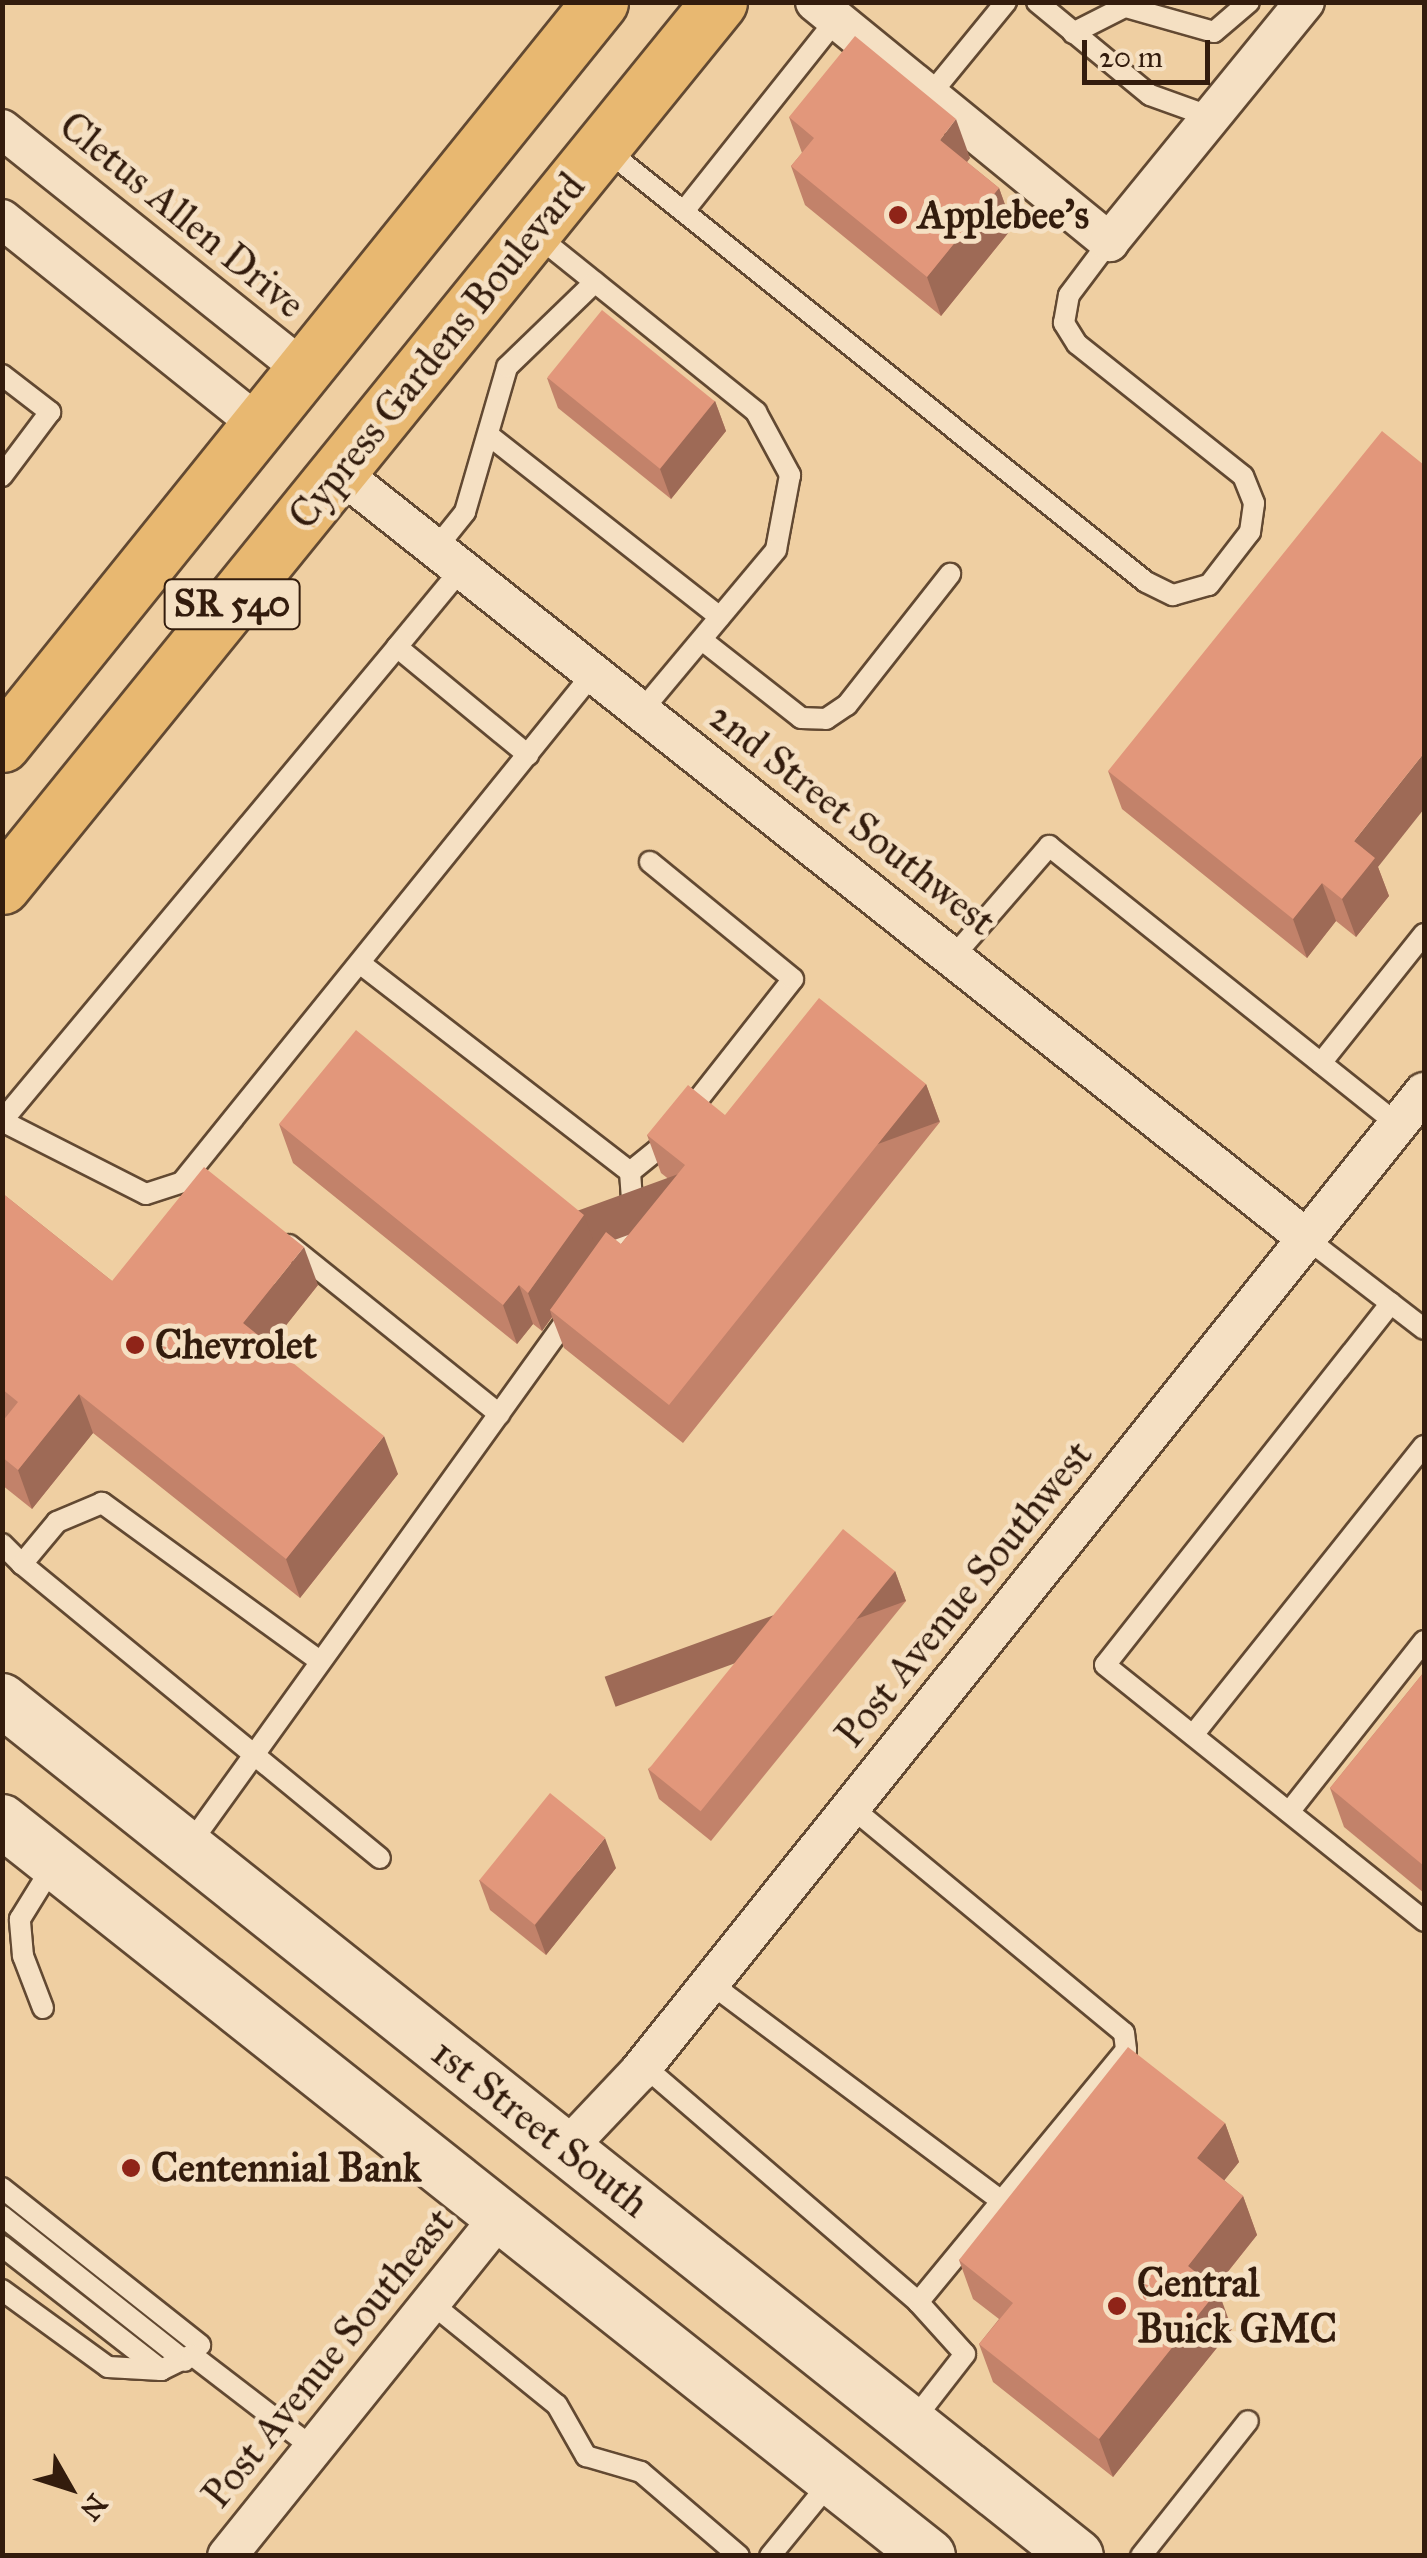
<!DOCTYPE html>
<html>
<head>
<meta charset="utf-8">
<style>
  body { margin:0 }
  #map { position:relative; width:1427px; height:2558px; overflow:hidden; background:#efcfa2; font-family:"IM FELL Great Primer",serif }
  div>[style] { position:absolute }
  .roads { filter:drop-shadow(2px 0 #624932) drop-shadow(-2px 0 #624932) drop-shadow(0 2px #624932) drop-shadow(0 -2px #624932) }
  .lane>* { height:20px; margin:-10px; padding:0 10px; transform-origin:10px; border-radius:10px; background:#f5e0c3 }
  .street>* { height:38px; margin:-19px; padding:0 19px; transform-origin:19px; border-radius:19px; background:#f5e0c3 }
  .secondary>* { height:52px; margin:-26px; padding:0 26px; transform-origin:26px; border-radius:26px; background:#f5e0c3 }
  .primary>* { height:55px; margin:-27.5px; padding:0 27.5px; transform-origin:27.5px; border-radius:27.5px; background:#e8b871 }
  .wall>* { inset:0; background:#c2826a }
  .shaded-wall>* { inset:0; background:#9e6a56; transform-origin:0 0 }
  .building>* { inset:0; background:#e2977b; transform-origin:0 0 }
  .dots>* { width:28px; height:28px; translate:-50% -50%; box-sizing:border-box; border:5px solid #f5e0c3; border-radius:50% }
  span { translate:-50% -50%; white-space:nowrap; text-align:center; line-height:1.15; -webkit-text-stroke:10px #f5e0c3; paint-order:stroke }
  .shield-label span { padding:2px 8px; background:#f5e0c3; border:2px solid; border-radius:8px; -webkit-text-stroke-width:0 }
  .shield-label { font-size:38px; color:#331c0d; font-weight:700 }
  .street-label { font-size:40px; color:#331c0d }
  .poi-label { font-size:40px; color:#331c0d; font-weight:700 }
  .left { translate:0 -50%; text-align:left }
  .frame { position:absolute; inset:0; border:5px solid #331c0d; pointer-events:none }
  .north { position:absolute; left:20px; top:2438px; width:100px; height:100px; -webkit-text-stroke:8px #f5e0c3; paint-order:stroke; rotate:129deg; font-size:28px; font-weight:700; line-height:40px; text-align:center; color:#331c0d }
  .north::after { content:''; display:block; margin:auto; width:35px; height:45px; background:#331c0d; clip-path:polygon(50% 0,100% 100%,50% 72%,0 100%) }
  .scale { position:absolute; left:1082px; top:40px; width:128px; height:45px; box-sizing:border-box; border:5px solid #331c0d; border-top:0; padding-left:12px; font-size:30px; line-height:35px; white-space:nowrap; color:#331c0d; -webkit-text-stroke:8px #f5e0c3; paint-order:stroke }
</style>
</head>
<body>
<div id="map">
  <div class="roads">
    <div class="lane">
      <div style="left:1037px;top:2px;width:146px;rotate:39.5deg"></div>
      <div style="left:1150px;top:95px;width:65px;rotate:19.8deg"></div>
      <div style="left:1129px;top:8px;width:88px;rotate:15.8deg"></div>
      <div style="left:1214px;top:32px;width:46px;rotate:-40.6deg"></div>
      <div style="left:1073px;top:33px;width:68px;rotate:-26.9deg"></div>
      <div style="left:929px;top:96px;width:122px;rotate:-50.7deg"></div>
      <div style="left:604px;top:148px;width:694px;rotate:38.69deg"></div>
      <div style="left:1146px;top:582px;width:30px;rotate:26deg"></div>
      <div style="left:1173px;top:595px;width:37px;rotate:-16deg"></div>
      <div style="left:1209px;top:585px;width:67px;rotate:-52.3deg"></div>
      <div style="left:1250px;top:532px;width:29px;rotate:-82deg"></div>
      <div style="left:1254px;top:503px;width:29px;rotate:-112deg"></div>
      <div style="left:1243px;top:476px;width:212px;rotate:-141.5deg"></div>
      <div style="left:1077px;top:344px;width:25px;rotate:-122deg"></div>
      <div style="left:1064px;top:323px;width:28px;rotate:-80deg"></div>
      <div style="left:1069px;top:295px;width:66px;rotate:-53deg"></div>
      <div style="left:684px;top:211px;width:244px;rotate:-51.5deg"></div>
      <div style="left:535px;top:234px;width:284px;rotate:38.8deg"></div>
      <div style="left:756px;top:412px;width:72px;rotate:61.6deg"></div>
      <div style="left:790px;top:475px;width:76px;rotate:100.6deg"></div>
      <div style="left:776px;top:550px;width:209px;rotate:129.9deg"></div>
      <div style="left:2px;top:375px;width:61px;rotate:37.6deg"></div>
      <div style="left:50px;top:412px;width:80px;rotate:126.9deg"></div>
      <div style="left:491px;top:437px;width:291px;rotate:38.2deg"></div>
      <div style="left:437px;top:547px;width:45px;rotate:-51.3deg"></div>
      <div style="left:465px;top:512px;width:151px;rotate:-73.8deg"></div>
      <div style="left:507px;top:367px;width:122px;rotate:-44deg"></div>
      <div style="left:702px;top:640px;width:126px;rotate:38.2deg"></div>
      <div style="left:801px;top:718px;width:25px;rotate:2deg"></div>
      <div style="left:826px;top:719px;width:25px;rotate:-34deg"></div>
      <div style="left:847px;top:705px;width:167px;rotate:-51.8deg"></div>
      <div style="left:397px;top:647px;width:104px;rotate:-50.5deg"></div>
      <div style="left:953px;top:957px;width:147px;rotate:-49.1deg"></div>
      <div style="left:1049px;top:846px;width:447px;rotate:38.6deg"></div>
      <div style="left:361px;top:964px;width:340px;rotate:37.7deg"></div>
      <div style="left:630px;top:1172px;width:38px;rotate:-39deg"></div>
      <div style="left:660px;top:1148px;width:215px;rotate:-51.8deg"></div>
      <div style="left:793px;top:979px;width:185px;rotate:-140.7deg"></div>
      <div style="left:1321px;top:1063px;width:165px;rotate:-51.4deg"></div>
      <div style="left:2px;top:1121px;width:161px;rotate:26.9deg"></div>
      <div style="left:146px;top:1194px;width:38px;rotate:-18deg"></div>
      <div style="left:182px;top:1182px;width:656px;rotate:-51.07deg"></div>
      <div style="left:2px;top:1121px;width:617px;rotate:-50.19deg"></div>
      <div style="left:397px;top:647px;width:170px;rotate:39.5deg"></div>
      <div style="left:1306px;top:1238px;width:149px;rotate:37.6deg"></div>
      <div style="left:289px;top:1245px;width:270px;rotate:38.8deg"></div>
      <div style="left:608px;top:1264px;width:57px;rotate:-63.9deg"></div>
      <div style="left:633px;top:1213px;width:41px;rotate:-94.2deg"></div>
      <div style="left:1391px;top:1303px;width:461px;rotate:128.3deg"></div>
      <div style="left:1105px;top:1665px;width:409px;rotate:38.7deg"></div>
      <div style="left:2px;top:1544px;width:28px;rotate:45deg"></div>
      <div style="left:317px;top:1659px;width:266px;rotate:-144deg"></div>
      <div style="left:102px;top:1503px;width:49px;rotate:157.1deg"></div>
      <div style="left:57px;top:1522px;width:55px;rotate:129.8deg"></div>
      <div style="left:22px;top:1564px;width:463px;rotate:39.4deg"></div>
      <div style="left:1193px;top:1735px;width:370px;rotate:-51.4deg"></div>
      <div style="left:851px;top:1807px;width:354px;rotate:39.6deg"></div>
      <div style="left:1124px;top:2033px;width:17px;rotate:83deg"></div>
      <div style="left:1126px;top:2050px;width:327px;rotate:129.5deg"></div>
      <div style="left:918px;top:2302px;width:70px;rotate:47.9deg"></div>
      <div style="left:965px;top:2354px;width:86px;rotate:127.9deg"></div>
      <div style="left:1289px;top:1812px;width:218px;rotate:-51.7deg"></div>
      <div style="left:187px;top:1848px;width:661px;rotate:-54.29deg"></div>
      <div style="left:710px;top:1983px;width:364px;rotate:36.8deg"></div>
      <div style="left:43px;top:2008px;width:56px;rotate:-111deg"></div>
      <div style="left:23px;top:1956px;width:37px;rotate:-95deg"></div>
      <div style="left:20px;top:1919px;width:65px;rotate:-58.3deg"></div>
      <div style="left:644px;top:2066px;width:362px;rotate:40.7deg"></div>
      <div style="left:2px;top:2188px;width:253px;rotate:38.4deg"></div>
      <div style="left:2px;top:2216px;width:233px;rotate:38.4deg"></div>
      <div style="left:2px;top:2246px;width:202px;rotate:37.9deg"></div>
      <div style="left:2px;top:2290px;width:131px;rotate:36deg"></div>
      <div style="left:108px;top:2367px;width:53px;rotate:3.2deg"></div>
      <div style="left:161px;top:2370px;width:34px;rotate:-26deg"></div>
      <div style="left:192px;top:2355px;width:153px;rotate:37.5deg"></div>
      <div style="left:431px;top:2303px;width:162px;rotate:39deg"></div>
      <div style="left:557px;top:2405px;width:59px;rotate:60.4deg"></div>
      <div style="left:586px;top:2456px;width:57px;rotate:16.2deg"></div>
      <div style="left:641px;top:2472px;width:129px;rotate:40.6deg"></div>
      <div style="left:770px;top:2556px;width:98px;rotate:-50.8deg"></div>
      <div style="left:1141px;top:2556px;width:172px;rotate:-51.6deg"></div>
    </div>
    <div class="street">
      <div style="left:815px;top:2px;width:380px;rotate:39.2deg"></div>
      <div style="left:1109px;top:242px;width:310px;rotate:-50.8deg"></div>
      <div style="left:2px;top:129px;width:388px;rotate:38.6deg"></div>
      <div style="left:2px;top:219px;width:331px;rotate:38.7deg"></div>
      <div style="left:339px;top:472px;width:1234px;rotate:38.38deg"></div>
      <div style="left:567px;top:2148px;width:103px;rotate:-46.6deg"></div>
      <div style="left:638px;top:2073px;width:1257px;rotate:-51.3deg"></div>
      <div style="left:227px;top:2556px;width:435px;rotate:-51.2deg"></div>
    </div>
    <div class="secondary">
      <div style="left:2px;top:1700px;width:1374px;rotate:38.53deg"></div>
      <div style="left:2px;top:1821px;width:1183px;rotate:38.41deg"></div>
    </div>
    <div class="primary">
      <div style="left:2px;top:744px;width:953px;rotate:-51.13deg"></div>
      <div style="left:2px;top:886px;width:1138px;rotate:-50.95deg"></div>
    </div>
  </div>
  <div class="wall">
    <div style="clip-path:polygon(789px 117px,970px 158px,967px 162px,999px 188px,1013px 227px,941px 316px,805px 205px,791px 166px,802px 153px)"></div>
    <div style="clip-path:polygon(547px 378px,715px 401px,726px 431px,671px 499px,558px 408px)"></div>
    <div style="clip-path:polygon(1108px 771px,1378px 867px,1389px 896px,1356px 937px,1336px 921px,1307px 958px,1122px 809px)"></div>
    <div style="clip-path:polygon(926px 1084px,940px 1122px,683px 1443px,564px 1348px,552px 1317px,542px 1331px,533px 1324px,517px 1344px,293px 1163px,279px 1124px,595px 1246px,621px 1244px,671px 1181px,661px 1173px,647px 1135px,725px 1115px)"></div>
    <div style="clip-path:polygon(2px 1193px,112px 1281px,318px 1285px,270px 1345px,398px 1474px,300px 1598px,93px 1433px,32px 1509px,2px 1485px,2px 1422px,5px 1418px,2px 1416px)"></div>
    <div style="clip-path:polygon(895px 1571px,906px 1601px,711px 1841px,659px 1799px,648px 1769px)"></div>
    <div style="clip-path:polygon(1424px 1672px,1424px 1893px,1344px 1827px,1330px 1788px)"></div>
    <div style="clip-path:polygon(616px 1868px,546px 1955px,490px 1910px,479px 1880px)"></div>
    <div style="clip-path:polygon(1225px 2123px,1239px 2162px,1224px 2180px,1243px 2196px,1257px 2235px,1215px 2288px,1232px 2329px,1113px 2477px,993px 2382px,979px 2344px,999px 2319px,973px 2299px,959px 2260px)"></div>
  </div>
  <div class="shaded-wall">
    <div style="clip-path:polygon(956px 119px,970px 158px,954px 178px,940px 140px)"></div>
    <div style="clip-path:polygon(999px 188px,1013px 227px,941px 316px,927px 277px)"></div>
    <div style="clip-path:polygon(715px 401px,726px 431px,671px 499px,660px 469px)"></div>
    <div style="clip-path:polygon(1424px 753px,1424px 809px,1378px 867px,1389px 896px,1356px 937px,1342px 899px,1354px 841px)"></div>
    <div style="clip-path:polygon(1322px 883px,1336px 921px,1307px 958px,1293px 919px)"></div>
    <div style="left:926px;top:1084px;width:40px;height:411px;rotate:70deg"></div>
    <div style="clip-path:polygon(584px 1215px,598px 1253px,550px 1310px,552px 1317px,542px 1331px,528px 1293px)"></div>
    <div style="clip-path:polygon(304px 1247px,318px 1285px,257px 1362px,243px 1323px)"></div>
    <div style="clip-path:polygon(519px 1285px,533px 1324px,517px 1344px,503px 1305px)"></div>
    <div style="clip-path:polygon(79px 1394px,93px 1433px,32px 1509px,18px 1470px)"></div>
    <div style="clip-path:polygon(384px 1436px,398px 1474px,300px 1598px,286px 1559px)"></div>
    <div style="left:895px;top:1571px;width:32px;height:309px;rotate:70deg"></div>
    <div style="clip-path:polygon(605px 1838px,616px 1868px,546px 1955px,535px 1925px)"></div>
    <div style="clip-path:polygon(1225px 2123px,1239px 2162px,1211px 2197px,1197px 2158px)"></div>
    <div style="clip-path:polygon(1243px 2196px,1257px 2235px,1202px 2304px,1188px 2266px)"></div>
    <div style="clip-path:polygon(1218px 2290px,1232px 2329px,1113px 2477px,1099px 2439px)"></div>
  </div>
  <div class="building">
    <div style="clip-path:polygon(855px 36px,956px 119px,940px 140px,999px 188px,927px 277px,791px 166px,814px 138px,789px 117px)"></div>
    <div style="left:602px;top:310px;width:145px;height:87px;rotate:39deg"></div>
    <div style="clip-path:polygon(1382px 431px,1424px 465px,1424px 753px,1354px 841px,1375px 858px,1342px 899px,1322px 883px,1293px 919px,1108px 771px)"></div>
    <div style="clip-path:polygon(819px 998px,926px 1084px,669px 1405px,550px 1310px,606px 1232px,621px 1244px,685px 1165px,647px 1135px,688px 1085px,725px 1115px)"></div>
    <div style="clip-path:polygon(356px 1030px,584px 1215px,528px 1293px,519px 1285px,503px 1305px,279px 1124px)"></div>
    <div style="clip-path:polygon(204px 1167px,304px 1247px,243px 1323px,384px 1436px,286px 1559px,79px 1394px,18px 1470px,2px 1457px,2px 1422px,18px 1402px,2px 1389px,2px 1193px,112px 1281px)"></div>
    <div style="left:843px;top:1529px;width:67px;height:309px;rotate:39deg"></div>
    <div style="clip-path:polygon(1424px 1672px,1424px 1866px,1330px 1788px)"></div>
    <div style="left:550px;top:1793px;width:71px;height:112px;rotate:39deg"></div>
    <div style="clip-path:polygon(1128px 2047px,1225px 2123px,1197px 2158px,1243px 2196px,1188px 2266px,1218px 2290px,1099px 2439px,979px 2344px,1013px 2303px,959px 2260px)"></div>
  </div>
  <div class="dots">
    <div style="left:898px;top:215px;background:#8f2418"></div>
    <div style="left:135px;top:1345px;background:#8f2418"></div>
    <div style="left:131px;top:2168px;background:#8f2418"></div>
    <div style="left:1117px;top:2306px;background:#8f2418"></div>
  </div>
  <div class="shield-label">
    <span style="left:232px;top:604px">SR 540</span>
  </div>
  <div class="street-label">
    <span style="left:182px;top:215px;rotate:39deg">Cletus Allen Drive</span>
    <span style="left:437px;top:351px;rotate:-51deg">Cypress Gardens Boulevard</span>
    <span style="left:852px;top:819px;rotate:38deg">2nd Street Southwest</span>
    <span style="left:964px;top:1594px;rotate:-51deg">Post Avenue Southwest</span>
    <span style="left:540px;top:2128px;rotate:38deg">1st Street South</span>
    <span style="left:328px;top:2358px;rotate:-51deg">Post Avenue Southeast</span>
  </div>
  <div class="poi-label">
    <span class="left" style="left:918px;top:215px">Applebee's</span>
    <span class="left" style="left:155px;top:1345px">Chevrolet</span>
    <span class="left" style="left:151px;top:2168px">Centennial Bank</span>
    <span class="left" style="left:1137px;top:2306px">Central<br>Buick GMC</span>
  </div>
  <div class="frame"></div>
  <div class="north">N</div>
  <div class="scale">20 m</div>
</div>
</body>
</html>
